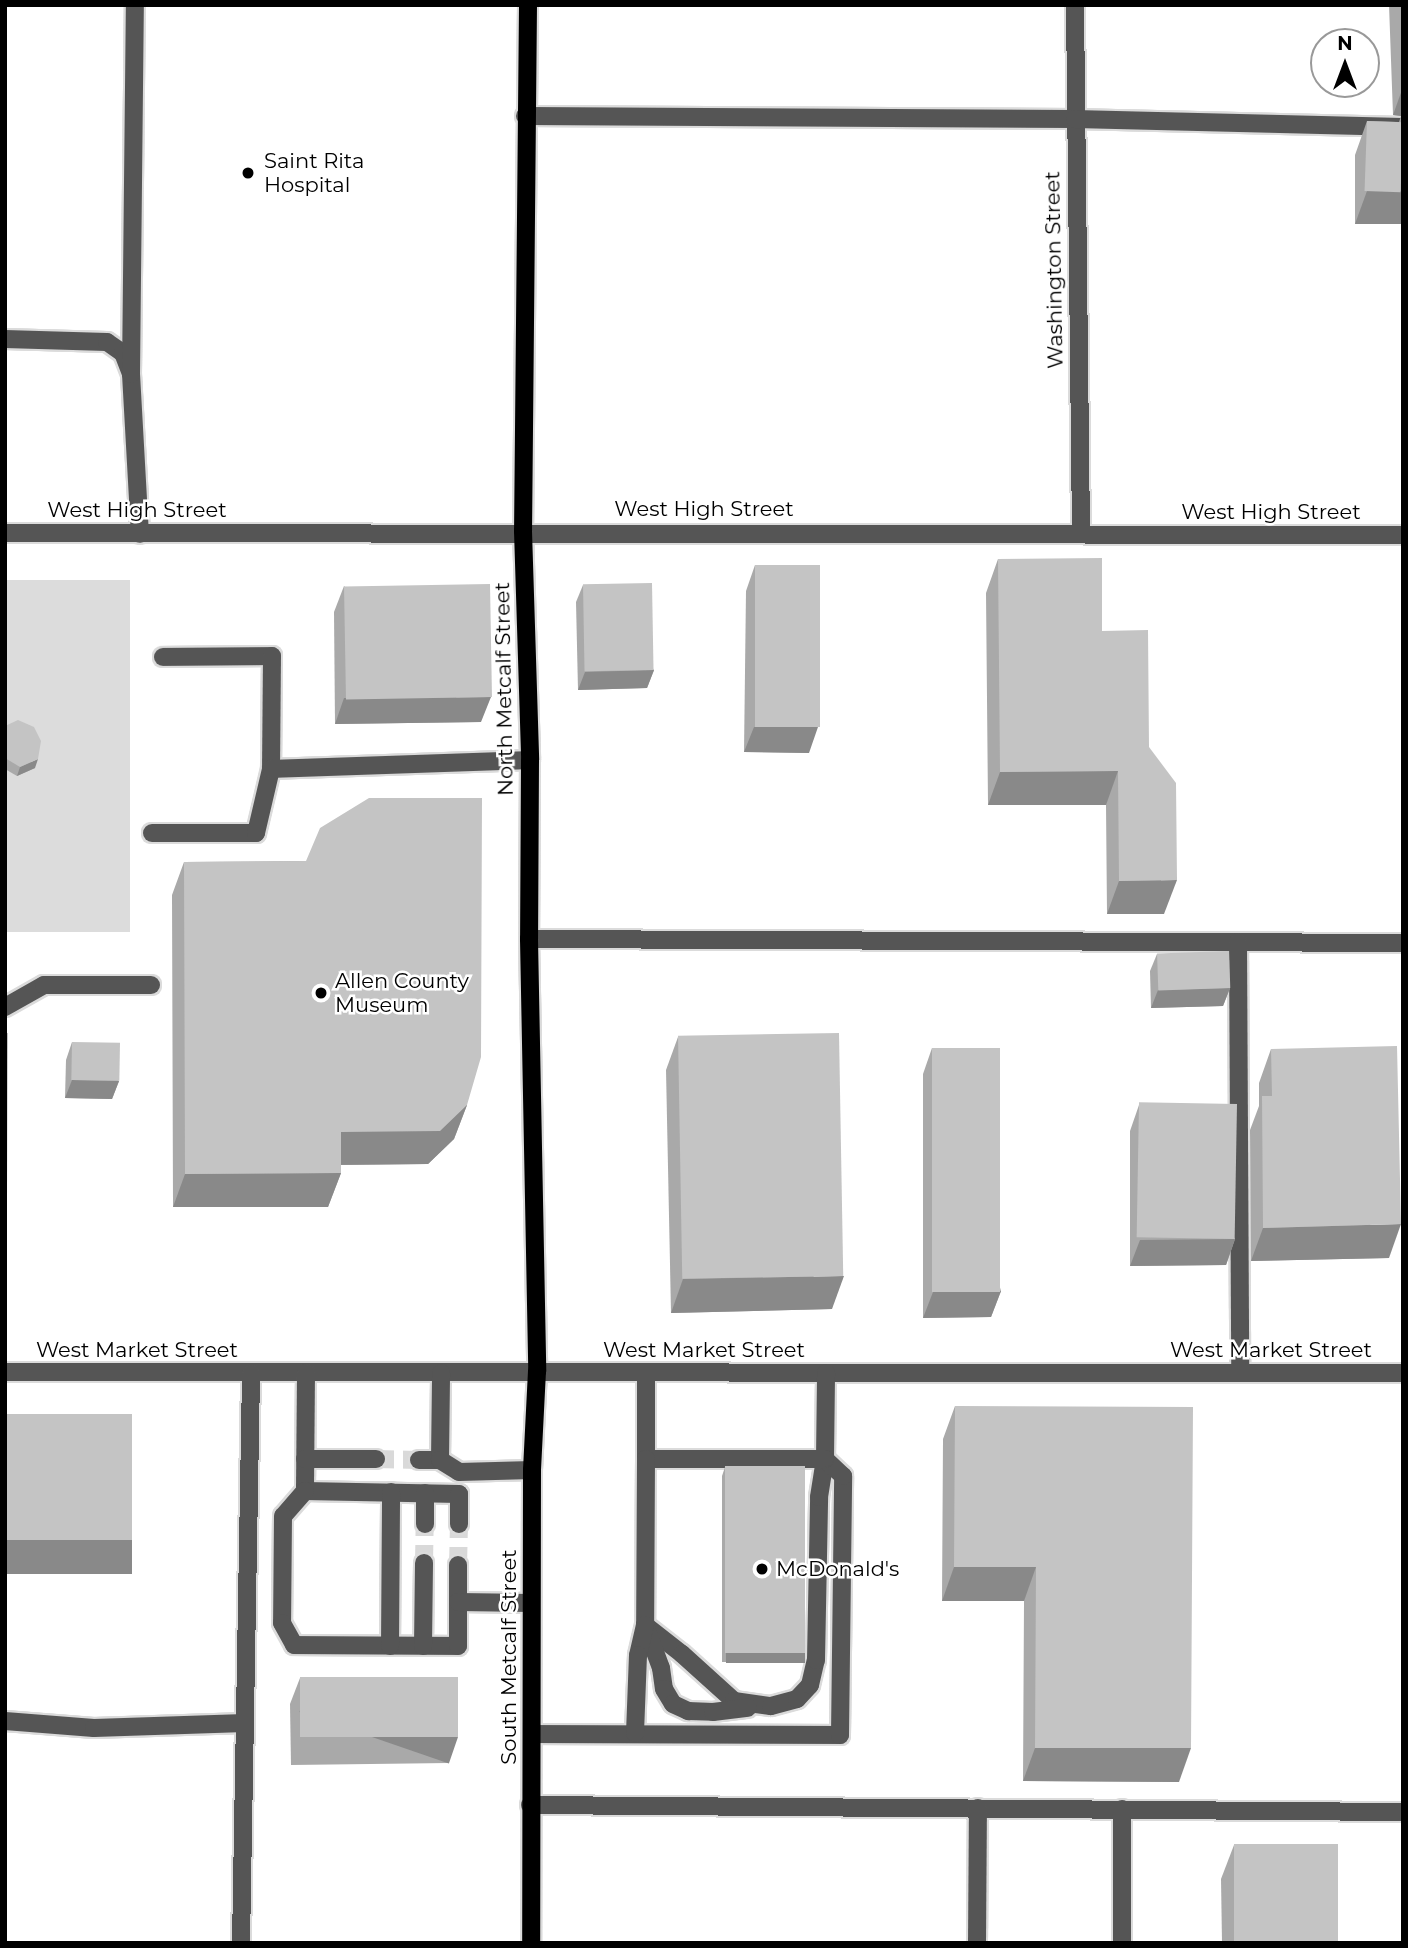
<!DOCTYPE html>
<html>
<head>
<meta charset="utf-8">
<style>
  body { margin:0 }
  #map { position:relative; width:1408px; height:1948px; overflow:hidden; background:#fff; font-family:Montserrat,sans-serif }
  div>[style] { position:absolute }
  .green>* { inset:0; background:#dcdcdc; transform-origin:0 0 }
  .minor-tunnel>* { height:18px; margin-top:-9px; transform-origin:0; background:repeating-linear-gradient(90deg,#d9d9d9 0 18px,transparent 0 27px) }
  .roads { filter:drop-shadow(2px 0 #dbdbdb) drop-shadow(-2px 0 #dbdbdb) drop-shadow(0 2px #dbdbdb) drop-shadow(0 -2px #dbdbdb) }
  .minor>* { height:18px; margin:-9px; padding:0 9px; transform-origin:9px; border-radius:9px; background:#555 }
  .major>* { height:18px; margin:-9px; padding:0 9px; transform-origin:9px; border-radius:9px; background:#000 }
  .wall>* { inset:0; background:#a9a9a9 }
  .shaded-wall>* { inset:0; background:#898989; transform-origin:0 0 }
  .building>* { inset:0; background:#c4c4c4; transform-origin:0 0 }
  .dots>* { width:19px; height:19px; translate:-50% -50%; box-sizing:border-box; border:4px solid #fff; border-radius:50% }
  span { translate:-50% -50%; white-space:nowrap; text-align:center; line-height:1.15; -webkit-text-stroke:5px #fff; paint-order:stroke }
  .poi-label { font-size:21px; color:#000 }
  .left { translate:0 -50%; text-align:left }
  .street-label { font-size:21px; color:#000 }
  .frame { position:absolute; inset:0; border:7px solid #000; pointer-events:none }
  .north { position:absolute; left:1310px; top:28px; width:70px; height:70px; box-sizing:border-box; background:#fff; border:2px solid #999; border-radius:50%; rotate:0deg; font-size:19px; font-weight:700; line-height:28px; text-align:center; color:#000 }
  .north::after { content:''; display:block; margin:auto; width:24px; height:32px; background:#000; clip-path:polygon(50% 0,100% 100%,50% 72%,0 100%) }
</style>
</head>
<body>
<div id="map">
  <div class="green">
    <div style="left:130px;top:580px;width:352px;height:125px;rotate:90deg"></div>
  </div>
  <div class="minor-tunnel">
    <div style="left:376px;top:1459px;width:43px;rotate:1.3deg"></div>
    <div style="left:424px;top:1563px;width:39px;rotate:-89deg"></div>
    <div style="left:458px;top:1565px;width:41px;rotate:-88.6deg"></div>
  </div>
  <div class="roads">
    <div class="minor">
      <div style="left:1075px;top:5px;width:529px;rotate:89.35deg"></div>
      <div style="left:525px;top:116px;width:550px;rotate:0.31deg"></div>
      <div style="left:1075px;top:119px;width:328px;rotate:1.4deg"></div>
      <div style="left:5px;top:339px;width:102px;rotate:1.7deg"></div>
      <div style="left:107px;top:342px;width:19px;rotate:35deg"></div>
      <div style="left:123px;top:353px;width:22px;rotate:69deg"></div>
      <div style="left:131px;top:374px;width:160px;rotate:86.8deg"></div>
      <div style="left:131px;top:374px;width:369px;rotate:-89.4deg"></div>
      <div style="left:5px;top:533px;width:1398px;rotate:0.08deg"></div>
      <div style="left:163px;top:657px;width:109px;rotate:-0.5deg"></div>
      <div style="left:272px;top:656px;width:113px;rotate:90.5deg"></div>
      <div style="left:152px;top:833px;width:104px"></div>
      <div style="left:256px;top:833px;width:66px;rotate:-76.8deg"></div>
      <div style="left:271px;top:769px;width:259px;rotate:-2deg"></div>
      <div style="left:529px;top:939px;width:874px;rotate:0.26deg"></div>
      <div style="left:1238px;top:942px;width:430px;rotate:89.7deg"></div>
      <div style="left:5px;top:1007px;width:45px;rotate:-29.4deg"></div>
      <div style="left:44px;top:985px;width:107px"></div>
      <div style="left:5px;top:1372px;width:1398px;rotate:0.04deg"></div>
      <div style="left:306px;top:1373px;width:118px;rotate:90.5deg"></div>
      <div style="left:305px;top:1491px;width:154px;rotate:1.1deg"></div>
      <div style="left:459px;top:1494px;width:30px;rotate:90deg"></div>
      <div style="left:305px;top:1459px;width:71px"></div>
      <div style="left:646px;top:1459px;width:84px;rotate:-90deg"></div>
      <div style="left:419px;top:1460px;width:21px"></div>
      <div style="left:440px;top:1460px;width:87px;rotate:-89.3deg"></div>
      <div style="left:440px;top:1460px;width:22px;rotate:32deg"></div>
      <div style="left:459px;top:1472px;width:73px;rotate:-1.6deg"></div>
      <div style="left:305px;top:1491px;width:33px;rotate:131deg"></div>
      <div style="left:283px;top:1516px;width:107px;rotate:90.5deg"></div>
      <div style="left:282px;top:1623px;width:25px;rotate:61deg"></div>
      <div style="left:294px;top:1645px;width:164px;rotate:0.3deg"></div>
      <div style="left:458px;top:1646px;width:81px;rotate:-90deg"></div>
      <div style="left:425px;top:1493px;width:31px;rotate:90deg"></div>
      <div style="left:458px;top:1602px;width:73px;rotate:0.8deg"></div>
      <div style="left:645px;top:1625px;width:47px;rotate:38.1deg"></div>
      <div style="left:682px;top:1654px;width:70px;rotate:42.1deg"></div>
      <div style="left:734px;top:1701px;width:37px;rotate:8deg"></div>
      <div style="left:771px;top:1706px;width:27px;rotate:-15deg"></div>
      <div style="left:797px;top:1699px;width:19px;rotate:-47deg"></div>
      <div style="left:810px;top:1685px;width:26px;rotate:-77deg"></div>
      <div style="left:816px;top:1660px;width:163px;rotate:-88.9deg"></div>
      <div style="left:819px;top:1497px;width:38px;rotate:-81deg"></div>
      <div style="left:825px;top:1459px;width:86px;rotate:-89.3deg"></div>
      <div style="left:645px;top:1625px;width:46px;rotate:69.6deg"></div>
      <div style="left:661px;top:1668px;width:21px;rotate:82deg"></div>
      <div style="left:664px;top:1689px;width:17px;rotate:59deg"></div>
      <div style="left:673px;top:1704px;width:17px;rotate:25deg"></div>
      <div style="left:688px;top:1711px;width:25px;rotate:2deg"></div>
      <div style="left:713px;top:1712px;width:35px;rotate:-7deg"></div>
      <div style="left:390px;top:1646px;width:154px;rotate:-89.6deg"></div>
      <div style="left:423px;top:1646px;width:83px;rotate:-89.3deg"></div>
      <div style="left:5px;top:1721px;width:89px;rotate:4.5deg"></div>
      <div style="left:94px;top:1728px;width:151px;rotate:-1.9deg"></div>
      <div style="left:533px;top:1734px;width:307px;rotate:0.2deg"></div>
      <div style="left:840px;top:1735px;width:259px;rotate:-89.3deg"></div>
      <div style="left:843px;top:1476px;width:25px;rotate:-137deg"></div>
      <div style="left:825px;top:1459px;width:179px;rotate:180deg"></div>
      <div style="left:646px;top:1459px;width:166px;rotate:90.3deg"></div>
      <div style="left:645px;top:1625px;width:31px;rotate:103deg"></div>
      <div style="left:638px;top:1655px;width:78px;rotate:92.2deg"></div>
      <div style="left:530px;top:1805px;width:873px;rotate:0.46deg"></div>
      <div style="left:1122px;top:1809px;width:134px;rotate:90deg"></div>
      <div style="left:241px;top:1943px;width:570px;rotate:-88.99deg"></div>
      <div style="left:977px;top:1943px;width:135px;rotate:-89.6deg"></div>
    </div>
    <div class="major">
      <div style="left:528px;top:5px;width:526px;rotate:90.54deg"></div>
      <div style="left:523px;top:531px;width:229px;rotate:88.2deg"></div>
      <div style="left:530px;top:760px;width:179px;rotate:90.3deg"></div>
      <div style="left:529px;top:939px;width:432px;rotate:88.9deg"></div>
      <div style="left:537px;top:1371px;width:99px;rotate:92.9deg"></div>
      <div style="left:532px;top:1470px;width:473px;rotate:90.1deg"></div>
    </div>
  </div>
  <div class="wall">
    <div style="clip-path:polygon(1389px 5px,1403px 5px,1403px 224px,1355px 224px,1355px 155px,1367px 121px,1399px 122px,1401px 116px,1393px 115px)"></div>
    <div style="clip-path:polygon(998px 559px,1102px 631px,1149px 747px,1164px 914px,1107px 914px,1106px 805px,988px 805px,986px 593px)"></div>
    <div style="clip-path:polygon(755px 565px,809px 753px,744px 752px,746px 591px)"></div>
    <div style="clip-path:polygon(583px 585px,654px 670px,647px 688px,578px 690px,576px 602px)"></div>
    <div style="clip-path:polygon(344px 586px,481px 722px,335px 724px,334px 612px)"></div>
    <div style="clip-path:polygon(5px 726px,35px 768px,17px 776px,5px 769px)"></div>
    <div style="clip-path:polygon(306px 861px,467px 1105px,454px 1139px,428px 1164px,341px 1165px,341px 1173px,328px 1207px,173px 1207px,172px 895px,184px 862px)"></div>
    <div style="clip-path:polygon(1157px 954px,1230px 988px,1223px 1006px,1151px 1008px,1150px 971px)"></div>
    <div style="clip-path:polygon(678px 1037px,832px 1309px,671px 1313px,666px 1070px)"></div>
    <div style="clip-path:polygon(72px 1042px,119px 1081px,112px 1099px,65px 1098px,66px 1060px)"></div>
    <div style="clip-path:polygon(932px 1048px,1001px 1291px,991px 1317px,923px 1318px,923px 1074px)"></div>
    <div style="clip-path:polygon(1271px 1049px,1389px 1258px,1251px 1261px,1250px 1130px,1259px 1106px,1259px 1083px)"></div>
    <div style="clip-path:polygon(1139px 1105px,1235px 1239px,1226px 1265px,1130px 1266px,1130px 1131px)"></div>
    <div style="clip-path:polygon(955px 1406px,1179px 1782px,1023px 1781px,1024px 1601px,942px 1601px,943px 1439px)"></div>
    <div style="clip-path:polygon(725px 1467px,805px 1653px,801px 1662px,722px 1662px,722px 1476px)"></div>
    <div style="clip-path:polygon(300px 1678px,449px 1763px,291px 1765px,290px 1704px)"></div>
    <div style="clip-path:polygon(1234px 1845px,1338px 1943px,1222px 1943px,1221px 1879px)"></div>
  </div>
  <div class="shaded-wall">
    <div style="clip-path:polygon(1403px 87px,1403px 112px,1401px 116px,1393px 115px)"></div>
    <div style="clip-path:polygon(1367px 191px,1403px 191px,1403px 224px,1355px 224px)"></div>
    <div style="clip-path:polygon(654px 670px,647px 688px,578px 690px,585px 672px)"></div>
    <div style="clip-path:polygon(491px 697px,481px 722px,335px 724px,344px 698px)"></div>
    <div style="clip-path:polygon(754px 727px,818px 727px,809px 753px,744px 752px)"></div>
    <div style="clip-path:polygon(38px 759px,35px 768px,17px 776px,20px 767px)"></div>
    <div style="clip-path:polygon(1118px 771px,1106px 805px,988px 805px,1000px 772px)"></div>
    <div style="clip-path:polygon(1177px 880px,1164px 914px,1107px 914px,1119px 881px)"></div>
    <div style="clip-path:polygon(1230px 988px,1223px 1006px,1151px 1008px,1158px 990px)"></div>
    <div style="clip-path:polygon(72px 1080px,119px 1081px,112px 1099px,65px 1098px)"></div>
    <div style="clip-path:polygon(467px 1105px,454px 1139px,428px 1164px,328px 1165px,341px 1132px)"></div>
    <div style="clip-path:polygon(341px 1173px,328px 1207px,173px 1207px,185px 1174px)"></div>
    <div style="clip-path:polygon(1401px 1224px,1389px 1258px,1251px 1261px,1263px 1228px)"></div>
    <div style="clip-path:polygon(1235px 1239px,1226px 1265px,1130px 1266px,1140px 1240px)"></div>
    <div style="clip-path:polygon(844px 1276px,832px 1309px,671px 1313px,683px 1279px)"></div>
    <div style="clip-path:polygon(1001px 1291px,991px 1317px,923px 1318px,933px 1292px)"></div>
    <div style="left:5px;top:1540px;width:127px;height:34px"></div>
    <div style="clip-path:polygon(954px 1567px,1036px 1567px,1024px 1601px,942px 1601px)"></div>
    <div style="left:726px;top:1653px;width:79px;height:10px"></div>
    <div style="left:458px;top:1737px;width:28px;height:158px;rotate:109deg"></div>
    <div style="clip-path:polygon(1035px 1748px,1191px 1748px,1179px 1782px,1023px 1781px)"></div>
  </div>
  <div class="building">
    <div style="left:1367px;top:121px;width:36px;height:70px;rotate:2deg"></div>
    <div style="clip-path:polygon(1102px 558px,1102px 631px,1148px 630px,1149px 747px,1176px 783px,1177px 880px,1119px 881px,1118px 771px,1000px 772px,998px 559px)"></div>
    <div style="left:755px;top:565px;width:65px;height:162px"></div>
    <div style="left:652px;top:583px;width:87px;height:69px;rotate:89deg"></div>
    <div style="left:490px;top:584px;width:113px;height:146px;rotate:89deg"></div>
    <div style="clip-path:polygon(18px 720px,34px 727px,41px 741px,38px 759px,20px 767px,5px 758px,5px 726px)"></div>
    <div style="clip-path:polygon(369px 798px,482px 798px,481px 1057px,467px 1105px,440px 1131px,341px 1132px,341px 1173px,185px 1174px,184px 862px,306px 861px,320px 828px)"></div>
    <div style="left:1229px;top:951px;width:37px;height:72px;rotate:88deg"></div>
    <div style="clip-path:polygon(5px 1033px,8px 1033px,7px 1197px,5px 1197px)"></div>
    <div style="left:839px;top:1033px;width:243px;height:161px;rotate:89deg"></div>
    <div style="left:72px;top:1042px;width:48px;height:38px;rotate:1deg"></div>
    <div style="clip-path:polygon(1397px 1046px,1401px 1224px,1263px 1228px,1262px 1096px,1272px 1096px,1271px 1049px)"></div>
    <div style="left:932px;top:1048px;width:68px;height:244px"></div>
    <div style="left:1237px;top:1104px;width:135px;height:98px;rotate:91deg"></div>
    <div style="clip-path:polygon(955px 1406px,1193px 1407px,1191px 1748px,1035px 1748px,1036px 1567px,954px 1567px)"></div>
    <div style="left:5px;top:1414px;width:127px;height:126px"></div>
    <div style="left:805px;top:1466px;width:187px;height:80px;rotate:90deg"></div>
    <div style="left:458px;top:1677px;width:60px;height:158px;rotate:90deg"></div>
    <div style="left:1338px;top:1844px;width:99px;height:104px;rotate:90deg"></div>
  </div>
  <div class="dots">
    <div style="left:248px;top:173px;background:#000"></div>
    <div style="left:321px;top:993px;background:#000"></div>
    <div style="left:762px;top:1569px;background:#000"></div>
  </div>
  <div class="poi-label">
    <span class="left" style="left:264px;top:173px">Saint Rita<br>Hospital</span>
    <span class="left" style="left:335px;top:993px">Allen County<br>Museum</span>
    <span class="left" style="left:776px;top:1569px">McDonald's</span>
  </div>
  <div class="street-label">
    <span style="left:1054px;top:270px;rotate:-91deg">Washington Street</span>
    <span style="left:704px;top:509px">West High Street</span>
    <span style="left:137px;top:510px">West High Street</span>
    <span style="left:1271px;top:512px">West High Street</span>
    <span style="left:504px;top:689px;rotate:-91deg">North Metcalf Street</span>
    <span style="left:137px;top:1350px">West Market Street</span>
    <span style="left:704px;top:1350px">West Market Street</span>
    <span style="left:1271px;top:1350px">West Market Street</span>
    <span style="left:509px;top:1657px;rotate:-90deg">South Metcalf Street</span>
  </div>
  <div class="frame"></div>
  <div class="north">N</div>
</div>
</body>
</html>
